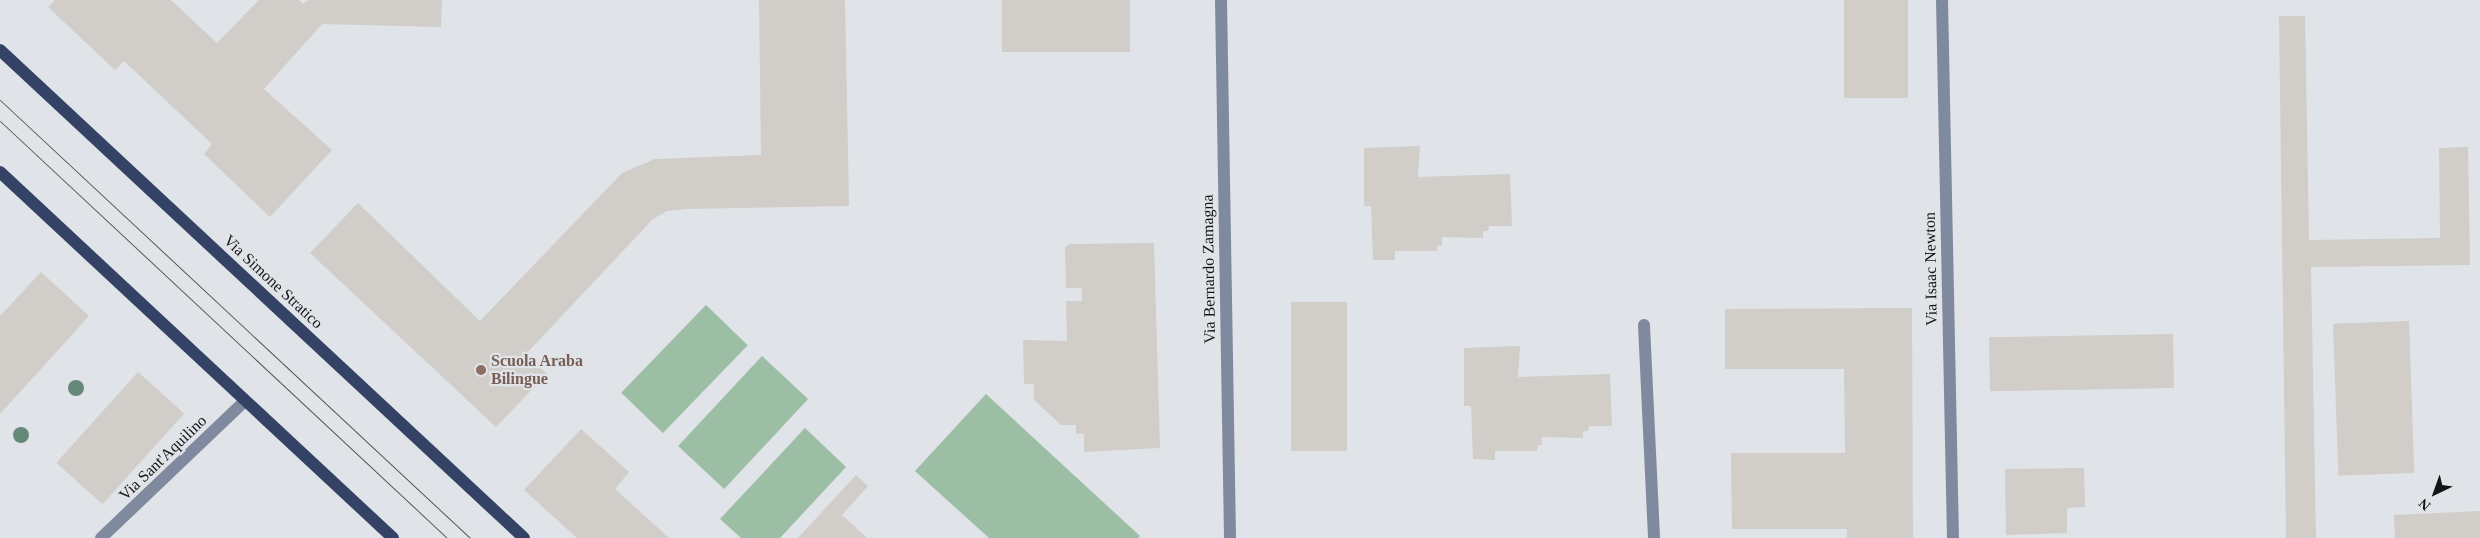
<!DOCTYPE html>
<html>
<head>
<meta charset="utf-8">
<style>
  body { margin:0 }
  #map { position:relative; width:2480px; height:538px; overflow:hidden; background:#e0e3e8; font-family:Georgia,serif }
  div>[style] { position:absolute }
  .green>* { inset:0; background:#9bbea5; transform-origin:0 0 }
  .building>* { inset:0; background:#d1cdc9; transform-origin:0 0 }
  .minor>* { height:12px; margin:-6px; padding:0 6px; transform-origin:6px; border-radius:6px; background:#808a9f }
  .major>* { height:12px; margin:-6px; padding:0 6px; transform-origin:6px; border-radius:6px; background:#334265 }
  .tram>* { height:1px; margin:-0.5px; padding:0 0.5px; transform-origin:0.5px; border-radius:0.5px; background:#56585a }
  .trees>* { width:16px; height:16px; margin:-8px; border-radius:50%; background:#658979 }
  .dots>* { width:14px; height:14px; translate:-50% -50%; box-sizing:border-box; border:2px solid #e0e3e8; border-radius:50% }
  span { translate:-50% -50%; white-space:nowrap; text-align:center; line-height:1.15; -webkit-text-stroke:4.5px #e0e3e8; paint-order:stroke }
  .street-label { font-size:16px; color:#131415 }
  .education-label { font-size:16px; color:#785e54; font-weight:700 }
  .left { translate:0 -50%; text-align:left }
  .north { position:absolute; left:2410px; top:468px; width:50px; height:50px; -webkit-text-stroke:4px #e0e3e8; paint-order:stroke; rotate:222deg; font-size:14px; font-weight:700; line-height:20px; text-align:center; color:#131415 }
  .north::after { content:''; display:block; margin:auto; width:18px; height:22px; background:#131415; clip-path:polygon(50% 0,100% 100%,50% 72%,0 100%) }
</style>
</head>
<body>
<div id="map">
  <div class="green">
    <div style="left:706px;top:305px;width:58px;height:122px;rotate:44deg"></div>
    <div style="left:762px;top:356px;width:63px;height:123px;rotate:43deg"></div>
    <div style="clip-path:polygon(986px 394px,1140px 536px,1138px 538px,989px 538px,915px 471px)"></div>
    <div style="clip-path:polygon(805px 428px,846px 467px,780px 538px,741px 538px,720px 519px)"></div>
  </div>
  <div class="building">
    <div style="clip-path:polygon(55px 0,171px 0,217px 43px,259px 0,299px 0,303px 4px,309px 0,442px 0,441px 27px,322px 24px,264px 89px,332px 150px,270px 217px,204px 154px,212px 144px,124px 61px,115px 70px,48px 7px)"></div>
    <div style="clip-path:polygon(759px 0,845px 0,849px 206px,687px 209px,667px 211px,653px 219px,525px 355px,547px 374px,496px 427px,310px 253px,358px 203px,480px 321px,622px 173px,655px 159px,761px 155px)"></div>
    <div style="left:1002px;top:0;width:128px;height:52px"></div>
    <div style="left:1844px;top:0;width:64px;height:98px"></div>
    <div style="clip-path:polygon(2279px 16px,2305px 16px,2309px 240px,2440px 238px,2439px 148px,2468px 147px,2470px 265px,2311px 267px,2316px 538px,2286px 538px)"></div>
    <div style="clip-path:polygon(1420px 146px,1418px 177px,1510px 174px,1512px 226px,1489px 226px,1488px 231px,1483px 231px,1483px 238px,1442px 237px,1442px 246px,1438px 245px,1437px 251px,1395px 251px,1395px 260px,1373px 260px,1371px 206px,1364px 206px,1364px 148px)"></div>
    <div style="clip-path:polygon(1154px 243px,1160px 448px,1084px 452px,1084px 434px,1076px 434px,1076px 425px,1061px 425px,1034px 400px,1034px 384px,1024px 384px,1023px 340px,1067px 341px,1066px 301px,1082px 301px,1082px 288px,1066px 288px,1065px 247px,1070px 244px)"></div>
    <div style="clip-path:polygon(41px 272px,89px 316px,0 414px,0 316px)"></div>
    <div style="left:1291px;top:302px;width:56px;height:149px"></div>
    <div style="clip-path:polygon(1912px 308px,1913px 538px,1847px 538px,1847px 529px,1732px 529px,1731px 453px,1845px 453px,1844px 369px,1725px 369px,1725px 309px)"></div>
    <div style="left:2409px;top:321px;width:152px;height:76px;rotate:88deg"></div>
    <div style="left:2173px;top:334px;width:54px;height:184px;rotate:89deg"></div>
    <div style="clip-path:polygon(1520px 346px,1518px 377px,1610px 374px,1612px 426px,1589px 426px,1588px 431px,1583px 431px,1583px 438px,1542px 437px,1542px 445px,1538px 445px,1537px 451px,1495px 451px,1495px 460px,1473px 459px,1471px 406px,1464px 406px,1464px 348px)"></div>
    <div style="left:138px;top:372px;width:62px;height:122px;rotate:42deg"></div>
    <div style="clip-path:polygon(581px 429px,629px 472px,615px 489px,669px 538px,577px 538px,524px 490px)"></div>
    <div style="clip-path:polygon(2084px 468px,2085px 507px,2067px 508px,2067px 533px,2006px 535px,2005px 469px)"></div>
    <div style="clip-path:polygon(856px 475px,868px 486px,842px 515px,867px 538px,798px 538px)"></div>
    <div style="clip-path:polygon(2480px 511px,2480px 538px,2395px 538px,2394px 515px)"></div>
  </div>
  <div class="minor">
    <div style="left:1221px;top:0;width:538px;rotate:89.04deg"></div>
    <div style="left:1942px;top:0;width:538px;rotate:88.83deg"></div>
    <div style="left:1644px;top:325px;width:213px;rotate:87.3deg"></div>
    <div style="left:101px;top:538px;width:199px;rotate:-43.6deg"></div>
  </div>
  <div class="major">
    <div style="left:0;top:50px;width:716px;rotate:42.96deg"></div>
    <div style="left:0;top:172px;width:537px;rotate:42.96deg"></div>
  </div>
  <div class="tram">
    <div style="left:0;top:100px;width:642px;rotate:42.98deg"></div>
    <div style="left:0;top:121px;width:611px;rotate:43.01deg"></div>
  </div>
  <div class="trees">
    <div style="left:76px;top:388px"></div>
    <div style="left:21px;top:435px"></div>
  </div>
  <div class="dots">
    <div style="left:481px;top:370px;background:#8d6e63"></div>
  </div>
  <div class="street-label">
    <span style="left:1209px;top:269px;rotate:-91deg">Via Bernardo Zamagna</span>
    <span style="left:1931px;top:269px;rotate:-91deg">Via Isaac Newton</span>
    <span style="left:273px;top:282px;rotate:43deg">Via Simone Stratico</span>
    <span style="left:163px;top:458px;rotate:-44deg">Via Sant'Aquilino</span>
  </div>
  <div class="education-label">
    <span class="left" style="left:491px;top:370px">Scuola Araba<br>Bilingue</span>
  </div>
  <div class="north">N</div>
</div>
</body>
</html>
